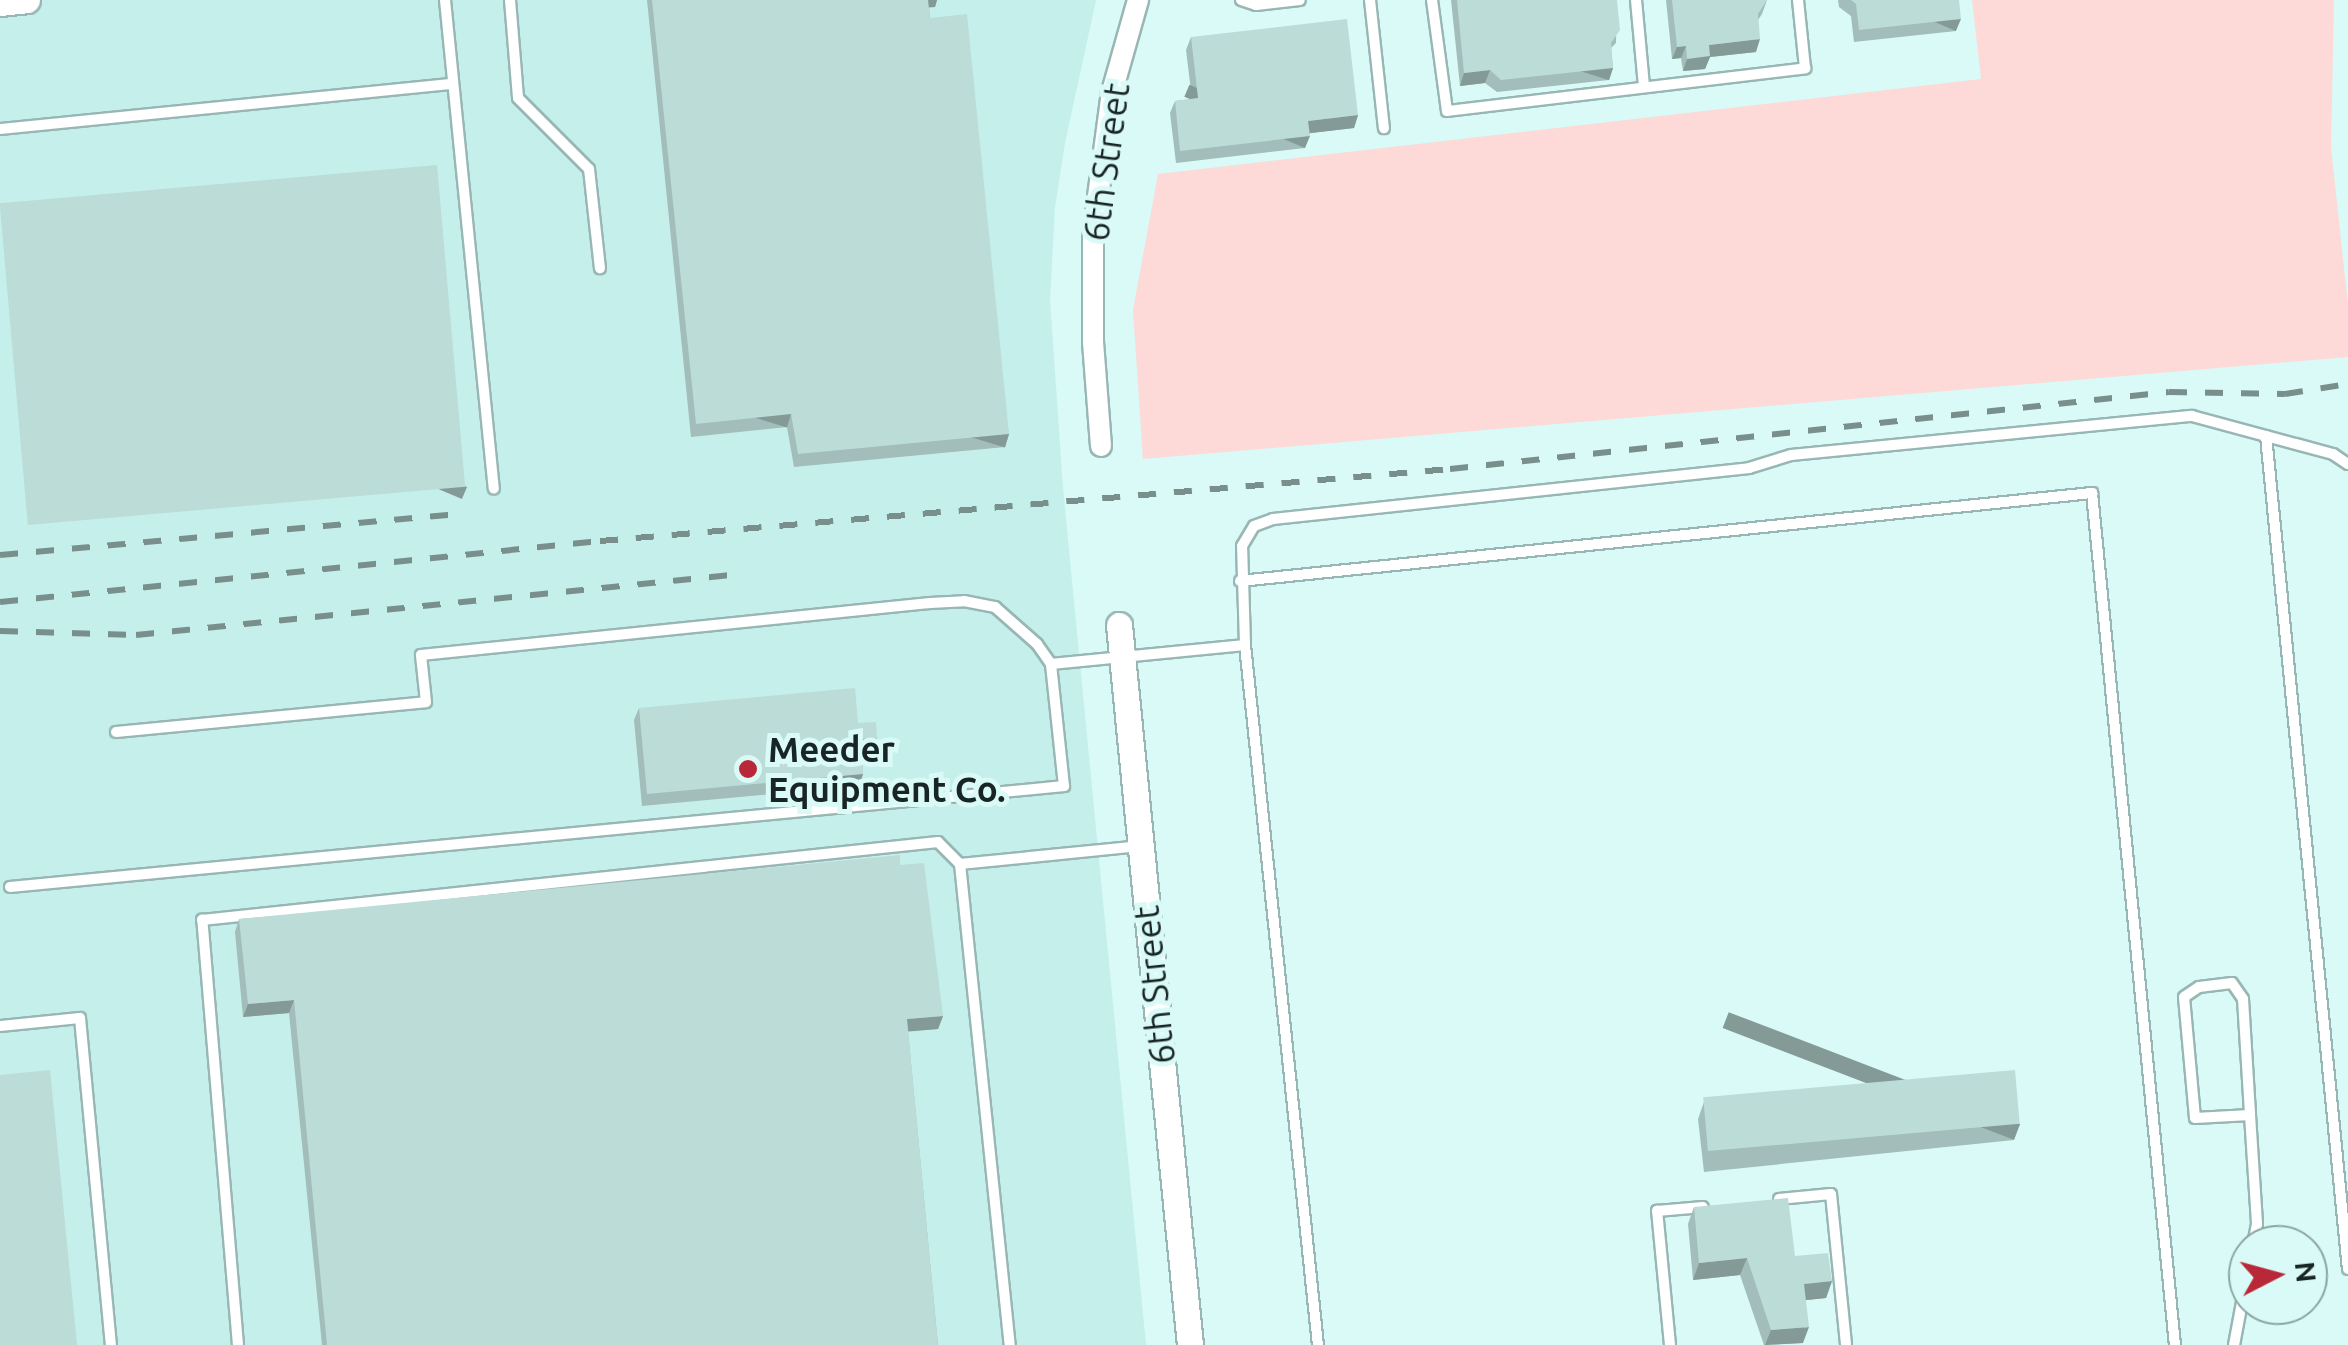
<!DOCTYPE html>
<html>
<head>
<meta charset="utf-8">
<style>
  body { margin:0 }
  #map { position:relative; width:2348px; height:1345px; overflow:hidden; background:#d9faf6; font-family:Ubuntu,sans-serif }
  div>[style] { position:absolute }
  .built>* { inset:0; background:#c5efeb }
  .green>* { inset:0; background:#fdd9d8 }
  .roads { filter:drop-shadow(2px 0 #98b7b4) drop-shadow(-2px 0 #98b7b4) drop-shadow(0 2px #98b7b4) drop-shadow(0 -2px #98b7b4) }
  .service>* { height:10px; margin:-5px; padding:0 5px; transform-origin:5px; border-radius:5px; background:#fff }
  .minor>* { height:20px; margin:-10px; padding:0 10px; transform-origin:10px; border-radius:10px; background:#fff }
  .tertiary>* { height:25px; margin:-12.5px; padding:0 12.5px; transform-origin:12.5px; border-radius:12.5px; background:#fff }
  .rail>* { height:6px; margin-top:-3px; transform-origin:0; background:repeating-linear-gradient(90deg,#788f8c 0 18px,transparent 0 36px) }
  .wall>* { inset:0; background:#a2bdba }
  .shaded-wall>* { inset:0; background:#849a97; transform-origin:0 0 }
  .building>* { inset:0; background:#bcdcd8; transform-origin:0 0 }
  .dots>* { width:28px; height:28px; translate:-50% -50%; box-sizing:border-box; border:5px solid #d9faf6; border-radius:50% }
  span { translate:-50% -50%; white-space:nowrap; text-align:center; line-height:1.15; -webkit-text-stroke:10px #d9faf6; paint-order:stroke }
  .street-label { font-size:35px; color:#192524 }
  .poi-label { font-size:35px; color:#192524; font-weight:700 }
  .left { translate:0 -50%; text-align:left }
  .north { position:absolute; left:2228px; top:1225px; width:100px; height:100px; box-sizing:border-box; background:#d9faf6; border:2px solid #8ca5a2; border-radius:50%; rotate:84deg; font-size:28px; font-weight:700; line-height:40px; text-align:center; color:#192524 }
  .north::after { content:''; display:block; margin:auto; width:35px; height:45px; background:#b92838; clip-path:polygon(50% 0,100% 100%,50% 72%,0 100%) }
</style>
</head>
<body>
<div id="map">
  <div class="built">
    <div style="clip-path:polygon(0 0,1096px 0,1065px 143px,1055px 207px,1050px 300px,1063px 488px,1146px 1345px,0 1345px)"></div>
  </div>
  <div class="green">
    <div style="clip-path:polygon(1972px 0,2334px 0,2331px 147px,2348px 306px,2348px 357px,1143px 459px,1133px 310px,1158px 174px,1981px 79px)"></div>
  </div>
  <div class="roads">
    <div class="service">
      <div style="left:445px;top:0;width:491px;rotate:84.3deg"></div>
      <div style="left:510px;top:0;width:98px;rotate:85.3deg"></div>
      <div style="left:518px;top:98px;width:100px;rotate:45deg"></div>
      <div style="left:589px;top:169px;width:100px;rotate:83.7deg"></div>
      <div style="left:1241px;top:0;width:16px;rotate:18deg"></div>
      <div style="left:1256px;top:5px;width:44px;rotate:-6.5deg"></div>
      <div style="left:1370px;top:0;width:129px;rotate:83.8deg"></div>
      <div style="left:1432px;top:0;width:112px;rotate:82.3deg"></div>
      <div style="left:1447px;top:111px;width:361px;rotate:-6.8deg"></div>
      <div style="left:1805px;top:68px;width:68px;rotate:-95.9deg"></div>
      <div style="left:1636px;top:0;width:87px;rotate:84.7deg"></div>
      <div style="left:0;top:129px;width:455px;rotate:-5.7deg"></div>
      <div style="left:2266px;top:436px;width:837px;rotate:84.38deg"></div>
      <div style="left:1240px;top:581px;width:857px;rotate:-5.9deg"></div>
      <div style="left:2092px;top:493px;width:856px;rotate:84.44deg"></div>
      <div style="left:1245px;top:645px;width:704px;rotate:84.05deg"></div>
      <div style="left:116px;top:732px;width:311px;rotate:-5.5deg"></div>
      <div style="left:426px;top:702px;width:47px;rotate:-96.1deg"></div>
      <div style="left:421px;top:655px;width:512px;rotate:-5.83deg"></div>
      <div style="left:930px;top:603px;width:34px;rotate:-3deg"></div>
      <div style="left:964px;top:601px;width:32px;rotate:11deg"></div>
      <div style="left:995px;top:607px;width:56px;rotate:41.4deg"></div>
      <div style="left:1037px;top:644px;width:24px;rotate:55deg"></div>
      <div style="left:1051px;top:664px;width:195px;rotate:-5.6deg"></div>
      <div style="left:1245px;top:645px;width:99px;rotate:-91.7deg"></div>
      <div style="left:1242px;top:546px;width:23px;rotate:-59deg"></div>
      <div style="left:1254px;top:526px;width:20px;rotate:-20deg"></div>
      <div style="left:1273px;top:519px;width:479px;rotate:-6.1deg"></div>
      <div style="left:1749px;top:468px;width:44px;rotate:-17.2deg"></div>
      <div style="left:1791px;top:455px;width:403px;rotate:-5.6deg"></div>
      <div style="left:2192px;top:416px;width:146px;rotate:15.1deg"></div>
      <div style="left:2333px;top:454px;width:18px;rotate:34deg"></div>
      <div style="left:960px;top:864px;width:180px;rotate:-5.7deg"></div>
      <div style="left:10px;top:887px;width:1059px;rotate:-5.47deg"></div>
      <div style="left:1064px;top:786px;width:123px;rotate:-96.1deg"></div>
      <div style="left:0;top:1026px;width:80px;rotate:-5.7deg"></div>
      <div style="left:80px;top:1018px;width:328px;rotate:84.6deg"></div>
      <div style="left:2250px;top:1115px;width:55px;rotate:176.9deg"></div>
      <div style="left:2195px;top:1118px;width:121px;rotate:-95.2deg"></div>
      <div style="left:2184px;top:997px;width:18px;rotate:-34deg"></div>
      <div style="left:2199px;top:987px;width:33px;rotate:-7deg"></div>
      <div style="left:2232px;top:983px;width:19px;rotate:55deg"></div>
      <div style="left:2243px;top:999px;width:116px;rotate:86.5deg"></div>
      <div style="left:2250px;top:1115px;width:109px;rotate:86.3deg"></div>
      <div style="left:2257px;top:1224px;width:21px;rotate:101deg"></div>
      <div style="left:1779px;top:1199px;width:52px;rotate:-5.5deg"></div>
      <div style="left:1831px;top:1194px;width:152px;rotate:84.3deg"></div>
      <div style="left:238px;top:1345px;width:427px;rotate:-94.8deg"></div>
      <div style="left:202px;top:920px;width:740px;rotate:-6.05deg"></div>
      <div style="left:938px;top:842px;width:31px;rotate:45deg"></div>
      <div style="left:960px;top:864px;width:484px;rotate:84.1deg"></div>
      <div style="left:1670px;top:1345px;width:135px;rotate:-95.5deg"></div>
      <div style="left:1657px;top:1211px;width:46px;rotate:-5deg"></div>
      <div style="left:2234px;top:1345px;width:76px;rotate:-79.4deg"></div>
    </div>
    <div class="minor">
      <div style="left:1101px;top:446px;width:104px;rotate:-94.4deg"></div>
      <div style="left:1093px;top:342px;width:108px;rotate:-90deg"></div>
      <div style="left:1093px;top:234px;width:143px;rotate:-82.4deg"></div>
      <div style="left:1112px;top:92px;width:96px;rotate:-74.2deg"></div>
    </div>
    <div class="tertiary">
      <div style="left:0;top:3px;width:27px;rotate:-6deg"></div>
      <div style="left:1119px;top:625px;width:723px;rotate:84.37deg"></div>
    </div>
  </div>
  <div class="rail">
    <div style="left:0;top:555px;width:452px;rotate:-5.1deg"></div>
    <div style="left:0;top:602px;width:603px;rotate:-5.81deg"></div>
    <div style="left:600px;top:541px;width:853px;rotate:-4.84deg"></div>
    <div style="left:1450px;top:469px;width:723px;rotate:-6.11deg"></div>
    <div style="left:2169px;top:392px;width:116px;rotate:1deg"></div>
    <div style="left:2285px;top:394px;width:64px;rotate:-9deg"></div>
    <div style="left:0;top:631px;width:136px;rotate:1.7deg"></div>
    <div style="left:136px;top:635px;width:608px;rotate:-5.76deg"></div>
  </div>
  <div class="wall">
    <div style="clip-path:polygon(647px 0,937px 0,935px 7px,929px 7px,930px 18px,1009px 434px,1005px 447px,794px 467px,787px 427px,691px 437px)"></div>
    <div style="clip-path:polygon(1451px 0,1617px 0,1616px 43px,1611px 48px,1613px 68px,1609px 80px,1497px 92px,1485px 83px,1460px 86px)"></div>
    <div style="clip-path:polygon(1666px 0,1767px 0,1762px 14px,1758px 20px,1756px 52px,1710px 57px,1705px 69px,1683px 71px,1681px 58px,1672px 59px)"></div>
    <div style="clip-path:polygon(1838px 0,1959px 0,1956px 31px,1854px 42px,1851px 16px,1839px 7px)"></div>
    <div style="clip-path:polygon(1191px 37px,1358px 115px,1354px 128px,1310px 133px,1305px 148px,1176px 163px,1170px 113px,1175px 101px,1192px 99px,1186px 50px)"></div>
    <div style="clip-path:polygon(639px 708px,858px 723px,877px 738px,872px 750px,861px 751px,863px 774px,859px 786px,642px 806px,634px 720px)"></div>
    <div style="clip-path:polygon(900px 865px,943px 1016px,938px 1029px,908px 1031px,938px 1345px,322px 1345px,289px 1013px,243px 1017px,235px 932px,239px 919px)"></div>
    <div style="clip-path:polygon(1704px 1102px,2020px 1124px,2014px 1140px,1704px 1172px,1698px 1119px)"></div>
    <div style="clip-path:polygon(1694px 1207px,1795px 1256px,1832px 1281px,1826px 1298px,1806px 1300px,1803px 1343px,1764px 1345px,1740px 1275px,1693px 1280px,1688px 1224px)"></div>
  </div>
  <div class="shaded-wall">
    <div style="clip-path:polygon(926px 0,937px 0,935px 7px,923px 8px)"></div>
    <div style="left:1961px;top:19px;width:13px;height:103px;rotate:113deg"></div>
    <div style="clip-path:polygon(1760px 39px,1756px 52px,1710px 57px,1705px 69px,1683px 71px,1687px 59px,1709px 45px)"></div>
    <div style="clip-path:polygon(1686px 46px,1681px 58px,1672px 59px,1677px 47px)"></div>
    <div style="left:1613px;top:68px;width:13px;height:113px;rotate:108deg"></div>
    <div style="clip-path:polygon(1490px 70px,1485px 83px,1460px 86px,1464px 73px)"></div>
    <div style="clip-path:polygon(1358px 115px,1354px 128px,1303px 134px,1308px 121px)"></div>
    <div style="left:1310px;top:136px;width:13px;height:131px;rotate:113deg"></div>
    <div style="left:791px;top:414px;width:14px;height:96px;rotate:107deg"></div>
    <div style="left:1009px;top:434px;width:14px;height:212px;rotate:107deg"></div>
    <div style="left:467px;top:487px;width:13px;height:469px;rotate:113deg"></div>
    <div style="clip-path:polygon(877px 738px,872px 750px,856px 752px,860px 739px)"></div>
    <div style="left:863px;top:774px;width:13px;height:217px;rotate:108deg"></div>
    <div style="clip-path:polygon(294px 1000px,289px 1013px,243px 1017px,248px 1004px)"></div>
    <div style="clip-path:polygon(943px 1016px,938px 1029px,903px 1032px,907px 1019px)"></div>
    <div style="left:2020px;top:1124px;width:17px;height:312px;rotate:111deg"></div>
    <div style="clip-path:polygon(1747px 1258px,1740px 1275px,1693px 1280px,1699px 1263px)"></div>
    <div style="clip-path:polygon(1832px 1281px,1826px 1298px,1798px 1301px,1804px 1284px)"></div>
    <div style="clip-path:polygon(1809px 1327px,1803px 1343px,1765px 1345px,1771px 1330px)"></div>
  </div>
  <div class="building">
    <div style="clip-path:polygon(652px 0,928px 0,930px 18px,967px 14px,1009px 434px,798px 454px,791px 414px,696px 424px)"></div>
    <div style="clip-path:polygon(1457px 0,1617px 0,1620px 30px,1611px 43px,1613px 68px,1501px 80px,1490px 70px,1464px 73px)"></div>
    <div style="clip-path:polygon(1672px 0,1767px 0,1758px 14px,1760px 39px,1709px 45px,1710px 56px,1687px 59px,1686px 46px,1677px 47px)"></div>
    <div style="clip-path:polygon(1851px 0,1959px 0,1961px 19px,1859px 30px,1856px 4px)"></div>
    <div style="clip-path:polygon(1347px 19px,1358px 115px,1308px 121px,1310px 136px,1180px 151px,1175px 101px,1198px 98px,1191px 37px)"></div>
    <div style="left:437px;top:165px;width:323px;height:439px;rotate:85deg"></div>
    <div style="clip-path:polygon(855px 688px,858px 723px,876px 722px,877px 738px,860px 739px,863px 774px,647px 794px,639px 708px)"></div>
    <div style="clip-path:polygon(900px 855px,900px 865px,924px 863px,943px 1016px,907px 1019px,938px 1345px,327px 1345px,294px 1000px,248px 1004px,239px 919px)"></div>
    <div style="clip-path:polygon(50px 1070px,77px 1345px,0 1345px,0 1075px)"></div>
    <div style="left:2015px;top:1070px;width:54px;height:313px;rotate:85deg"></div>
    <div style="clip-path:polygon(1788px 1198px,1795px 1256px,1828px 1253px,1832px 1281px,1804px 1284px,1809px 1327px,1771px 1330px,1747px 1258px,1699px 1263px,1694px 1207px)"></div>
  </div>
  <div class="dots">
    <div style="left:748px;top:769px;background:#b92838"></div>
  </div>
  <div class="street-label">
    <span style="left:1106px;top:162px;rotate:-82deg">6th Street</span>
    <span style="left:1154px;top:985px;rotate:-96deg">6th Street</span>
  </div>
  <div class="poi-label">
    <span class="left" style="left:768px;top:769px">Meeder<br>Equipment Co.</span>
  </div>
  <div class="north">N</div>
</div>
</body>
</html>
